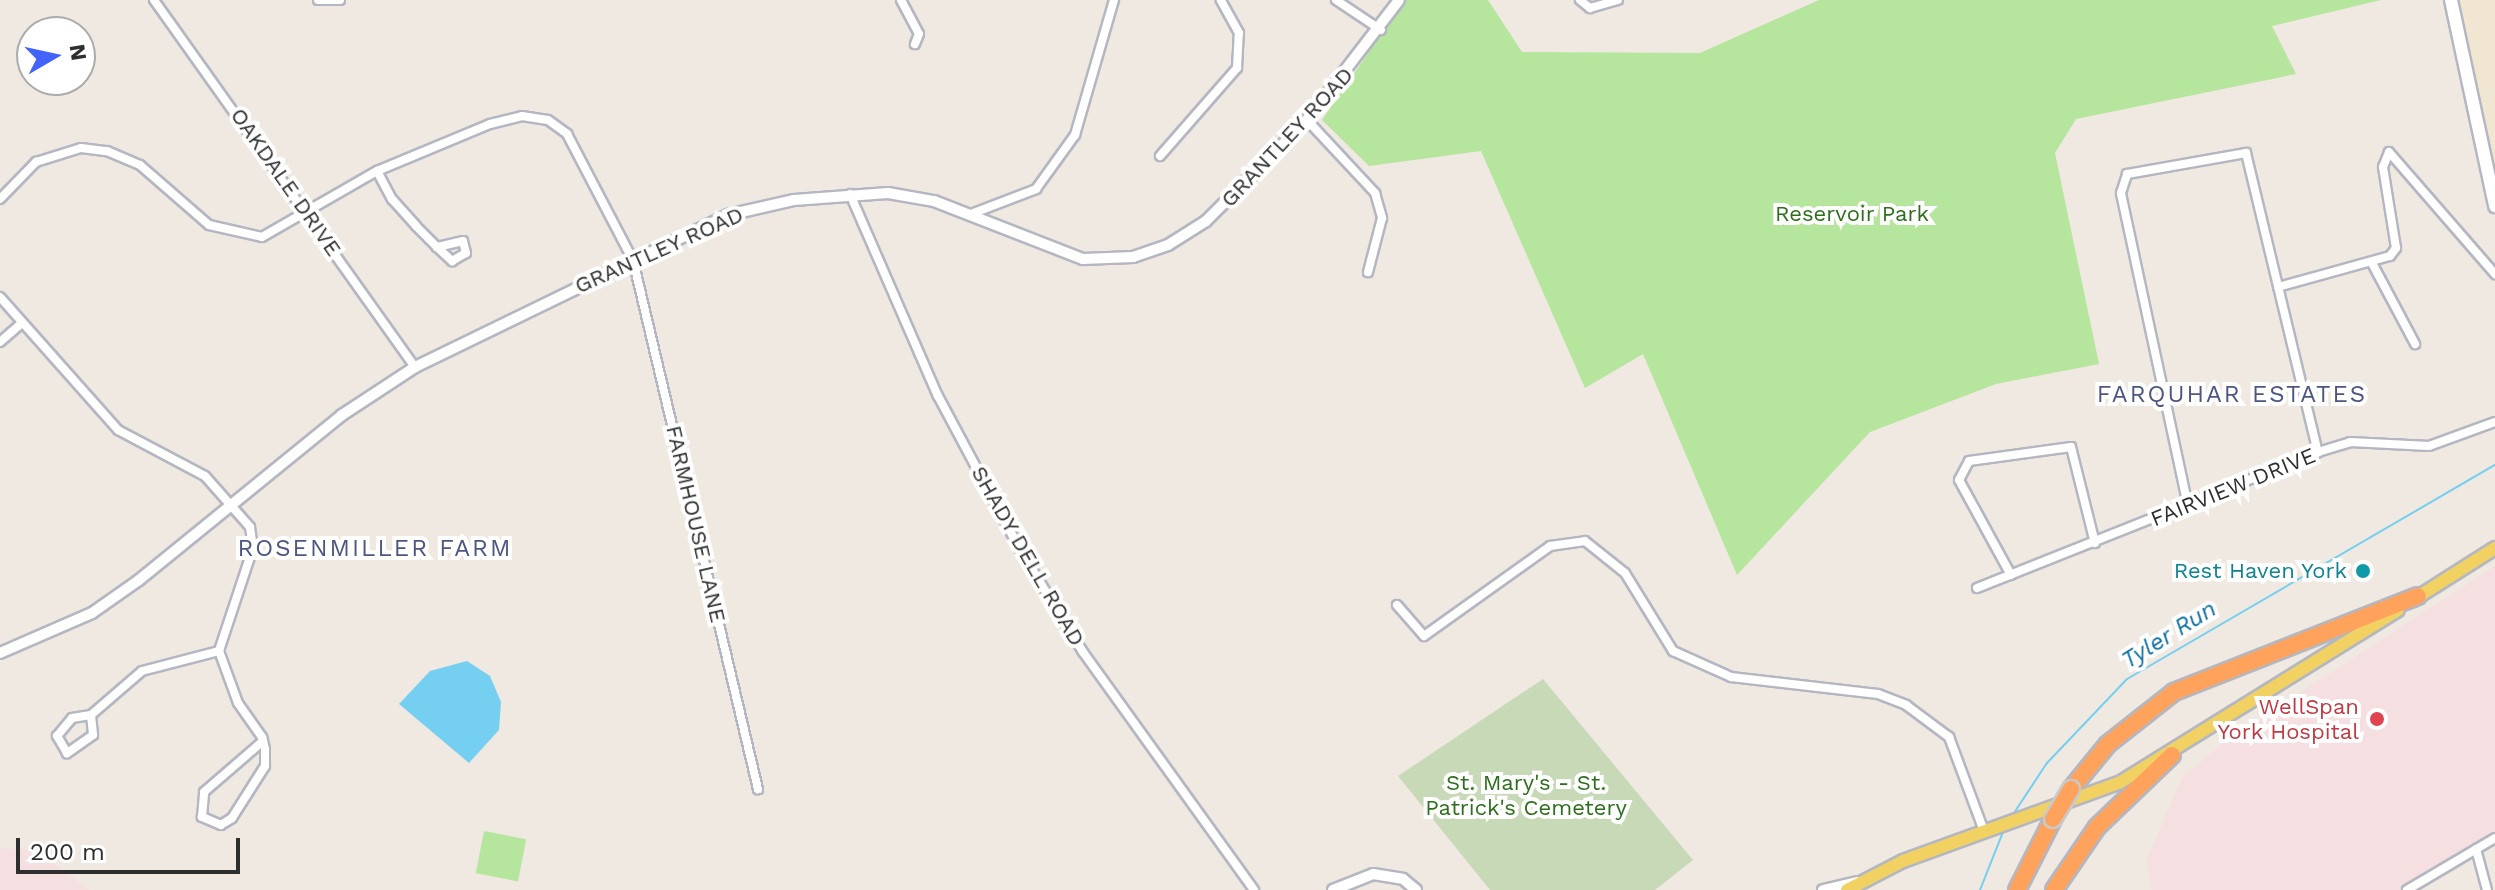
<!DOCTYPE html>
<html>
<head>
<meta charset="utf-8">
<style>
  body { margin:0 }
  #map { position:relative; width:2495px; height:890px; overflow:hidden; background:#efe9e1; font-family:"Work Sans",sans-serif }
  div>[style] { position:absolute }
  .education>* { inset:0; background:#f0e6d1 }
  .medical>* { inset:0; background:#f5dfe0 }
  .green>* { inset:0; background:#b6e59e; transform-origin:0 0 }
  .cemetery>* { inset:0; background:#c8d9b8 }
  .water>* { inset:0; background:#75cff0 }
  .stream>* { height:2px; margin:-1px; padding:0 1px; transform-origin:1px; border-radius:1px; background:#75cff0 }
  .roads { filter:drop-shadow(2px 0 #b4b7c1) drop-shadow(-2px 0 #b4b7c1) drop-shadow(0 2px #b4b7c1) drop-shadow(0 -2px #b4b7c1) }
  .minor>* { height:8px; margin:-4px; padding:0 4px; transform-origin:4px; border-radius:4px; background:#fff }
  .tertiary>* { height:10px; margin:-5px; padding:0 5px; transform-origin:5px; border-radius:5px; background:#fff }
  .secondary>* { height:12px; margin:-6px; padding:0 6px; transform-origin:6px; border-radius:6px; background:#fff }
  .primary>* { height:12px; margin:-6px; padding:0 6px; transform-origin:6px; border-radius:6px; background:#f2d163 }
  .motorway>* { height:16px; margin:-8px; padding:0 8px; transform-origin:8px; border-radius:8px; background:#ffa35c }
  .bridges { filter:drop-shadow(2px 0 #c9c9c9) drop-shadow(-2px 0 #c9c9c9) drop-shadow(0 2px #c9c9c9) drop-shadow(0 -2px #c9c9c9) }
  .motorway-bridge>* { height:16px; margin:-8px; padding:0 8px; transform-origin:8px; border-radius:8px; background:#ffa35c }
  .dots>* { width:22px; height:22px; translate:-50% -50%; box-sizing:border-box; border:4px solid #fff; border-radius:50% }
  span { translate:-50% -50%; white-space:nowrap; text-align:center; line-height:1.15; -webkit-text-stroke:8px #fff; paint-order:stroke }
  .street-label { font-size:22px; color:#2e2e2e }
  .park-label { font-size:22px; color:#2c6e1b }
  .culture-label { font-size:22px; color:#0d838f }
  .right { translate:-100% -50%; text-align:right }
  .health-label { font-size:22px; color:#be3a42 }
  .neighbourhood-label { font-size:24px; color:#4d5680; letter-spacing:2px }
  .water-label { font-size:24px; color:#0d6fa3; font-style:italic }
  .north { position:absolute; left:16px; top:16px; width:80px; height:80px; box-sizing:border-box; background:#fff; border:2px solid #ababab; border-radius:50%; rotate:81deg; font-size:22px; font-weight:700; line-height:32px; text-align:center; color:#2e2e2e }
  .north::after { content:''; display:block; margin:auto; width:28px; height:36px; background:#4264fb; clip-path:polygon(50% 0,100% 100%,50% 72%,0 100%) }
  .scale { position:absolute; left:16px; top:838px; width:224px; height:36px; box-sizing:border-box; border:4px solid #2e2e2e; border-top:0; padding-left:10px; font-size:24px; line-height:28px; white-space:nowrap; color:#2e2e2e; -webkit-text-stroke:6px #fff; paint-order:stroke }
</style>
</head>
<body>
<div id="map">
  <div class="education">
    <div style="clip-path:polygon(2458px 0,2495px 0,2495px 174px,2477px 86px)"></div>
  </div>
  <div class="medical">
    <div style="clip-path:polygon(2495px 566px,2495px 838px,2407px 890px,2152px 890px,2147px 859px,2182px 778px,2223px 743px)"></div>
    <div style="clip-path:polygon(0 848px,36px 850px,89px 890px,0 890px)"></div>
  </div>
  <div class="green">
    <div style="clip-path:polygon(1405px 0,1488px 0,1522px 52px,1700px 53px,1819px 0,2381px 0,2272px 26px,2296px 74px,2076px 119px,2055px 153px,2099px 364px,1996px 384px,1870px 432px,1737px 575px,1643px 354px,1585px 388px,1481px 151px,1369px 166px,1322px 120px)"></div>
    <div style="left:484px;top:831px;width:43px;height:43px;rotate:11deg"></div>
  </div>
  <div class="cemetery">
    <div style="clip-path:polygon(1543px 679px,1693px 860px,1655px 890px,1490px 890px,1398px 776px)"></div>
  </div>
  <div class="water">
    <div style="clip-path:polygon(467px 661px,490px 676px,501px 702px,499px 730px,469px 763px,399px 704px,430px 671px)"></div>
  </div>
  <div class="stream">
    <div style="left:2012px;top:816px;width:64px;rotate:-56.6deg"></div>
    <div style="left:2047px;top:763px;width:116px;rotate:-46.4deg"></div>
    <div style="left:2127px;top:679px;width:426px;rotate:-30.2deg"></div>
    <div style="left:1980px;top:890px;width:62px;rotate:-68.4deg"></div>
  </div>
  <div class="roads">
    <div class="minor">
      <div style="left:154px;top:0;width:450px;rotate:54.6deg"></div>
      <div style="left:318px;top:0;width:22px"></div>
      <div style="left:901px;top:0;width:38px;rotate:62deg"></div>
      <div style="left:919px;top:34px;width:11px;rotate:112deg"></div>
      <div style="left:1336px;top:0;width:54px;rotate:33.7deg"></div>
      <div style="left:1580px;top:0;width:13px;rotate:39deg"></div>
      <div style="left:1590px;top:8px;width:29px;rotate:-16deg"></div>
      <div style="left:1307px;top:120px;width:100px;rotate:47deg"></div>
      <div style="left:1375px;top:193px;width:26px;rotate:74deg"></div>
      <div style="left:1382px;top:218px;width:56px;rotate:104.5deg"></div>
      <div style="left:1160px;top:156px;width:117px;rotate:-48.8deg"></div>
      <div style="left:1237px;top:68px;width:35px;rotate:-87deg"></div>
      <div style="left:1239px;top:33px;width:38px;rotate:-119deg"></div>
      <div style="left:377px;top:171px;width:32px;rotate:62deg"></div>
      <div style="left:392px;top:199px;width:36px;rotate:48deg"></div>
      <div style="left:416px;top:226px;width:30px;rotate:45deg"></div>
      <div style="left:437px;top:247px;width:21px;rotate:43deg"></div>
      <div style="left:452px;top:261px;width:16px;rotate:-30deg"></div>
      <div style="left:466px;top:253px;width:12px;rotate:-104deg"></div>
      <div style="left:463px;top:241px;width:27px;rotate:167deg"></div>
      <div style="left:850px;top:194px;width:220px;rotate:66.5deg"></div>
      <div style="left:938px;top:396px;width:172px;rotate:61.9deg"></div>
      <div style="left:1019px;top:548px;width:122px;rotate:58.4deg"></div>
      <div style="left:1083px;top:652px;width:293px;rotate:54.3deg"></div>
      <div style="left:0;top:199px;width:52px;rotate:-45.8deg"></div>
      <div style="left:36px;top:162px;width:47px;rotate:-17.3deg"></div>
      <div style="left:81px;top:148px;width:26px;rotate:7deg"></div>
      <div style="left:107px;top:151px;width:36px;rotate:23deg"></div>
      <div style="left:140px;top:165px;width:91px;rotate:41deg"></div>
      <div style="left:209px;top:225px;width:54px;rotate:12.8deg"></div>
      <div style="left:262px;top:237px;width:133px;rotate:-29.9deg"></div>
      <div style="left:377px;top:171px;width:122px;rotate:-22.6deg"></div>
      <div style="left:490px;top:124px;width:33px;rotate:-14deg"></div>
      <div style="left:522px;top:116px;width:26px;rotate:9deg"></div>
      <div style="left:548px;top:120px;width:24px;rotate:36deg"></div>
      <div style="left:567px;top:134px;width:142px;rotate:62.4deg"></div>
      <div style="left:633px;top:260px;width:544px;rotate:76.71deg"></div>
      <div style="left:971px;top:214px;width:70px;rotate:-21deg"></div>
      <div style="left:1036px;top:189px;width:67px;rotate:-54.2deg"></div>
      <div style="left:1075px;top:135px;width:141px;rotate:-73.9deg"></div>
      <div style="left:2372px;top:263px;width:92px;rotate:62deg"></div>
      <div style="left:2278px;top:287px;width:116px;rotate:-15.5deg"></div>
      <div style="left:2390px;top:256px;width:10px;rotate:-53deg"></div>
      <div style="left:2396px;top:248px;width:82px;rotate:-99.1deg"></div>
      <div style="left:2383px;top:167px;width:16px;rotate:-68deg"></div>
      <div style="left:2389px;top:152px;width:162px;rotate:49deg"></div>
      <div style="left:0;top:297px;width:178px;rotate:48.4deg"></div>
      <div style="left:118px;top:430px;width:98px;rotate:27.9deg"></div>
      <div style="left:205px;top:476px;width:68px;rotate:48.6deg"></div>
      <div style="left:250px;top:527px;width:21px;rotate:82deg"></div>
      <div style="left:253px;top:548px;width:108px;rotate:108.3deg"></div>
      <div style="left:219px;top:651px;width:55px;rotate:69.9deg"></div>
      <div style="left:238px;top:703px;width:42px;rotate:54.8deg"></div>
      <div style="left:262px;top:737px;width:12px;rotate:76deg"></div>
      <div style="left:265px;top:749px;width:17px;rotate:90deg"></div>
      <div style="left:265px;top:766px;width:62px;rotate:122.4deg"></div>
      <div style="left:232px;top:818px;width:13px;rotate:148deg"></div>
      <div style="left:221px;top:825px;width:21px;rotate:-157deg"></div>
      <div style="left:202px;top:817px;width:25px;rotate:-85deg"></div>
      <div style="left:204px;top:792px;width:78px;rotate:-40.8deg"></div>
      <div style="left:0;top:342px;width:28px;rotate:-41deg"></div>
      <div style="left:2188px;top:506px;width:320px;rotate:-102.1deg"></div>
      <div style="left:2121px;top:193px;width:20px;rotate:-72deg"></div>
      <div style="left:2127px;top:174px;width:121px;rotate:-10deg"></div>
      <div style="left:2246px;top:153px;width:308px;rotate:76.5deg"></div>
      <div style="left:2011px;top:575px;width:108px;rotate:-118.7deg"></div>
      <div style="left:1959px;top:480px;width:21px;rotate:-62deg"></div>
      <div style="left:1969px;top:461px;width:103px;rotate:-7.8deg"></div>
      <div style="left:2071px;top:447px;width:99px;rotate:76deg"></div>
      <div style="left:1977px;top:588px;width:367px;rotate:-21.7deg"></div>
      <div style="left:2318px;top:452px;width:34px;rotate:-17deg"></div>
      <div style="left:2350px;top:442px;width:79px;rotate:2.9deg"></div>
      <div style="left:2429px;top:446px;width:70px;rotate:-20deg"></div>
      <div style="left:1397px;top:605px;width:41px;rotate:48.9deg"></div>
      <div style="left:1424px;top:636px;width:155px;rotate:-35.5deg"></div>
      <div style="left:1550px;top:546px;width:35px;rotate:-8deg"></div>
      <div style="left:1585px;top:541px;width:51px;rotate:38.7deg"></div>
      <div style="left:1625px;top:573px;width:92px;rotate:58.4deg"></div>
      <div style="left:1673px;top:651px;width:64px;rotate:24.1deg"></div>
      <div style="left:1731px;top:677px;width:148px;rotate:6.6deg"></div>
      <div style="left:1878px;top:694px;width:30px;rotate:21deg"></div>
      <div style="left:1906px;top:705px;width:54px;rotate:36.7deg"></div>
      <div style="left:1949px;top:737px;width:100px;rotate:69.6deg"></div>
      <div style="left:91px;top:715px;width:20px;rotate:84deg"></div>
      <div style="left:93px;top:735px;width:32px;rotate:145deg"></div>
      <div style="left:67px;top:753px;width:20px;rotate:-120deg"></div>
      <div style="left:57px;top:736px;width:23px;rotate:-50deg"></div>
      <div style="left:72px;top:718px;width:19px;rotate:-9deg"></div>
      <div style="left:91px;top:715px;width:67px;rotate:-40.8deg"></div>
      <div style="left:142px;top:671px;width:80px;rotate:-14.6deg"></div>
      <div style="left:2476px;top:849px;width:42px;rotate:75deg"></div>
      <div style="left:2407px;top:890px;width:102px;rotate:-30.6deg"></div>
    </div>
    <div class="tertiary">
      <div style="left:0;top:653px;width:100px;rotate:-23.5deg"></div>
      <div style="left:92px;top:613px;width:57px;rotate:-35.1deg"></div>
      <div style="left:139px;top:580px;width:262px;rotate:-39.1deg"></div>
      <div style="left:342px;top:415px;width:87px;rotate:-33.3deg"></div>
      <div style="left:415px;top:367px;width:348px;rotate:-25.9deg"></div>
      <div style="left:728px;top:215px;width:68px;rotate:-12.8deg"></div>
      <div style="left:794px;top:200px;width:94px;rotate:-4.3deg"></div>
      <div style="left:888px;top:193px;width:47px;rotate:9.9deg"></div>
      <div style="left:934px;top:201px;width:160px;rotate:21.3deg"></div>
      <div style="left:1083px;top:259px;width:50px;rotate:-2.3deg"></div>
      <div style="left:1133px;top:257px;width:37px;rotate:-19deg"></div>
      <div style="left:1168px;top:245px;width:45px;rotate:-32.3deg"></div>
      <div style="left:1206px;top:221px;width:143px;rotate:-45deg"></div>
      <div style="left:1307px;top:120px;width:151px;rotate:-52.5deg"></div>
      <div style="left:1333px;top:890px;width:43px;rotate:-21.8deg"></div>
      <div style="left:1373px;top:874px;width:30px;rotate:9deg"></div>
      <div style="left:1403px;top:879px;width:17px;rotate:40deg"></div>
      <div style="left:1823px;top:890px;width:35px;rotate:-13deg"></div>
    </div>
    <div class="secondary">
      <div style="left:2451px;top:0;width:211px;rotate:77.9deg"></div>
    </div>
    <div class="primary">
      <div style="left:2413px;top:600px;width:97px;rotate:-32.4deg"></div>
      <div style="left:1847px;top:890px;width:63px;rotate:-27.4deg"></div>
      <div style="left:1903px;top:861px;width:230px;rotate:-19.9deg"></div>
      <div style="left:2119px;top:783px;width:328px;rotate:-31.8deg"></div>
    </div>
    <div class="motorway">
      <div style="left:2071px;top:789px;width:58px;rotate:-50.6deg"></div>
      <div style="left:2108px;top:744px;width:84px;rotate:-38.2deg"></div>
      <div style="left:2174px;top:692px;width:262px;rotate:-21.5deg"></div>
      <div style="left:2017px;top:890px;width:80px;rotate:-63.1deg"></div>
      <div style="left:2054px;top:890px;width:76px;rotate:-55.7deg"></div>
      <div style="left:2097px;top:827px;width:104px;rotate:-43.8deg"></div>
    </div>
  </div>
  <div class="bridges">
    <div class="motorway-bridge">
      <div style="left:2053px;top:819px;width:35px;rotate:-59deg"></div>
    </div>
  </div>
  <div class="dots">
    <div style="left:2363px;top:571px;background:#0f9aa8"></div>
    <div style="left:2377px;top:719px;background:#e0444e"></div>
  </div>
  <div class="street-label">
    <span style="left:1287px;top:137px;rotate:-47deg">GRANTLEY ROAD</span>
    <span style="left:286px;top:182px;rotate:55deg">OAKDALE DRIVE</span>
    <span style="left:659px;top:250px;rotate:-24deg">GRANTLEY ROAD</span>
    <span style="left:2233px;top:487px;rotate:-22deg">FAIRVIEW DRIVE</span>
    <span style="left:696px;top:524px;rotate:77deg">FARMHOUSE LANE</span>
    <span style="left:1028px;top:556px;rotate:60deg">SHADY DELL ROAD</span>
  </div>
  <div class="park-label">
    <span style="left:1852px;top:214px">Reservoir Park</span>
    <span style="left:1526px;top:795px">St. Mary's - St.<br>Patrick's Cemetery</span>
  </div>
  <div class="culture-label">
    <span class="right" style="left:2347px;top:571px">Rest Haven York</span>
  </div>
  <div class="health-label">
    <span class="right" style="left:2359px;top:719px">WellSpan<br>York Hospital</span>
  </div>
  <div class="neighbourhood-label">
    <span style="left:2232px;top:395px">FARQUHAR ESTATES</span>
    <span style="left:375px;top:549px">ROSENMILLER FARM</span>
  </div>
  <div class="water-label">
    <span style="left:2169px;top:635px;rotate:-32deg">Tyler Run</span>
  </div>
  <div class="north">N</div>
  <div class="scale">200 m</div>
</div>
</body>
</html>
